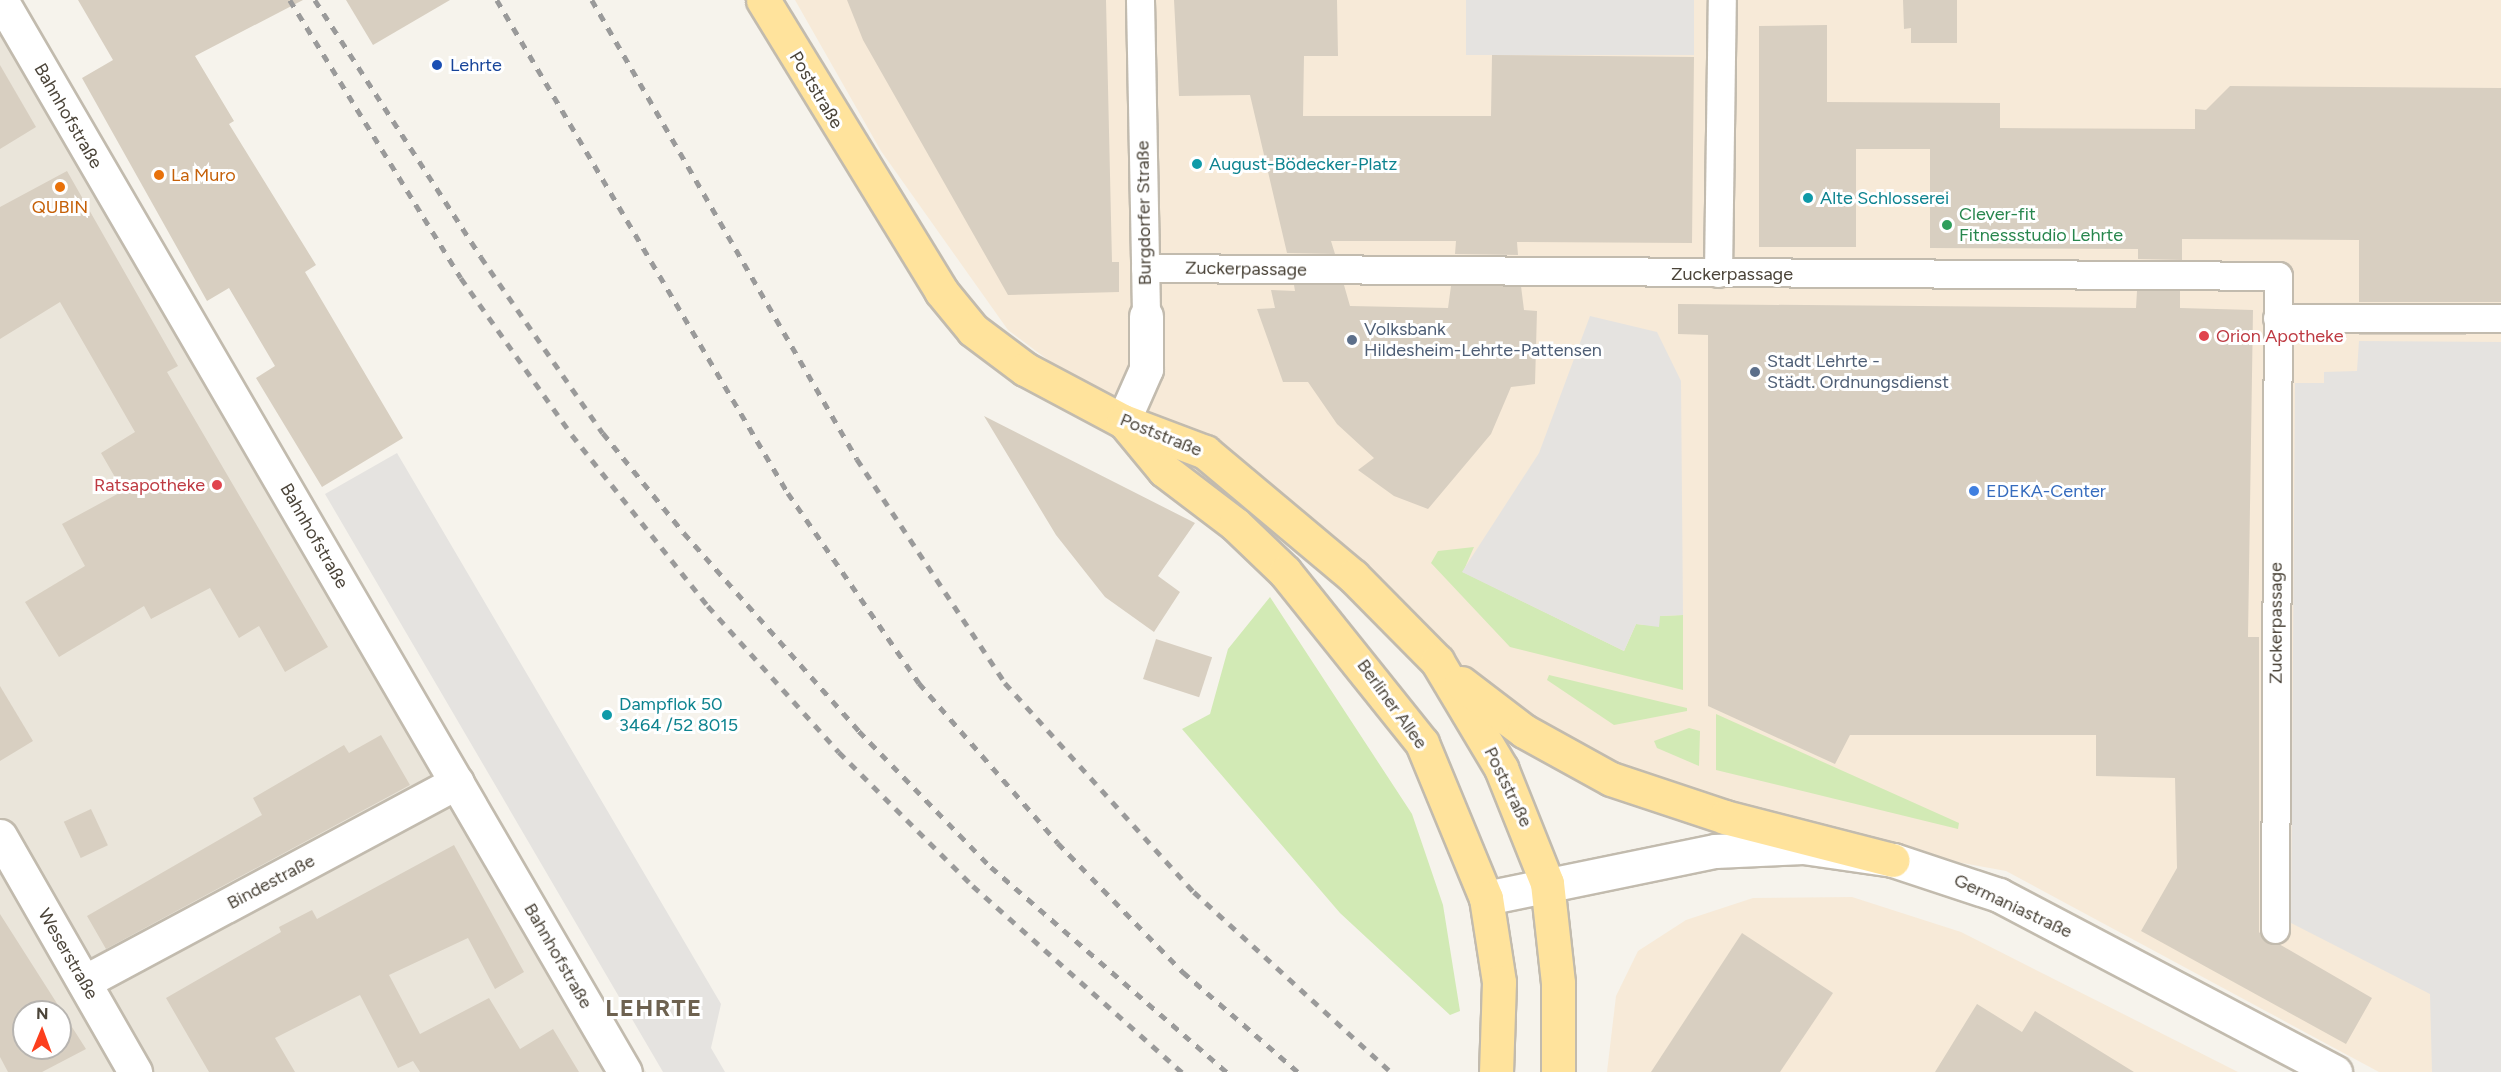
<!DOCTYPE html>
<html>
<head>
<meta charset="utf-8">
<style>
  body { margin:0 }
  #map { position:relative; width:2501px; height:1072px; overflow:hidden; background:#f6f3ec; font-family:Figtree,sans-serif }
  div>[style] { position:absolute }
  .residential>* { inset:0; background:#eae5da }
  .commercial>* { inset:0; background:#f7ead8 }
  .green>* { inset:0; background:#d2eab5 }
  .parking>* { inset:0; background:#e5e3e0; transform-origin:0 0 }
  .building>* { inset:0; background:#d8cfc1; transform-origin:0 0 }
  .roads { filter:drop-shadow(2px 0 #c2bbae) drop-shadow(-2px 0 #c2bbae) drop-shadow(0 2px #c2bbae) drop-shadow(0 -2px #c2bbae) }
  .pedestrian>* { height:27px; margin:-13.5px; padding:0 13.5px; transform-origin:13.5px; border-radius:13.5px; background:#fff }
  .minor>* { height:33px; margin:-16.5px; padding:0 16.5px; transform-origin:16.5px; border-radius:16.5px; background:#fff }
  .tertiary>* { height:33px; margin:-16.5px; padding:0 16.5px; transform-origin:16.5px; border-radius:16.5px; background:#fff }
  .primary>* { height:33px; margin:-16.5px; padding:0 16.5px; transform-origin:16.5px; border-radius:16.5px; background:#ffe39c }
  .rail>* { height:4.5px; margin-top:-2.25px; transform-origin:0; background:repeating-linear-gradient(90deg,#9a9a9a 0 8px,transparent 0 16px) }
  .dots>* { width:16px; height:16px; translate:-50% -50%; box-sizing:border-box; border:3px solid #fff; border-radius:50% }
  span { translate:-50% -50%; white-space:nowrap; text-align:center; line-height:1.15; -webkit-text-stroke:6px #fff; paint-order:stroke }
  .transit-label { font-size:18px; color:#164399 }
  .left { translate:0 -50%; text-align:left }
  .street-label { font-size:18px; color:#4b4439 }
  .culture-label { font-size:18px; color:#0d838f }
  .food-label { font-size:18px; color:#c56008 }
  .leisure-label { font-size:18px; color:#27864d }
  .service-label { font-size:18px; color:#4e5e75 }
  .health-label { font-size:18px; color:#be3a42 }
  .right { translate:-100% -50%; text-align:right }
  .shop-label { font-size:18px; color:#366cbe }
  .district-label { font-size:24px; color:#6e6250; font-weight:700; letter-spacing:1.5px }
  .north { position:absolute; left:12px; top:1000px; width:60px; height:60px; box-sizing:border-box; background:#fff; border:2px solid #b7b4b0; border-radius:50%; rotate:1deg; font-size:16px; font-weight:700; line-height:24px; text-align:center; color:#4b4439 }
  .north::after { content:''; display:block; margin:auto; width:21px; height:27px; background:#fc3f1d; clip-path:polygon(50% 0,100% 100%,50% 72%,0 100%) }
</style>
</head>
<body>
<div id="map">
  <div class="residential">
    <div style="clip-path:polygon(evenodd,0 1px,646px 1072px,0 1072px,0 1px,24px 1012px,60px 1012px,60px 1048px,24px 1048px,24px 1012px)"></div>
  </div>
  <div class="commercial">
    <div style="clip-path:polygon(795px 0,2501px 0,2501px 1072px,2379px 1072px,2006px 871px,1645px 805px,1008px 330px,881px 151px)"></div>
    <div style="clip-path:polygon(1852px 897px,1961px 932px,2238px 1072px,1607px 1072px,1616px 996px,1638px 951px,1686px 920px,1753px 898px)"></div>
  </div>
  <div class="green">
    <div style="clip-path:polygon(1474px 547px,1463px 572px,1624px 651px,1636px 624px,1658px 626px,1659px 616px,1683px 615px,1683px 690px,1510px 647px,1431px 563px,1438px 551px)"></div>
    <div style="clip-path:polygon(1270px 597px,1412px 814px,1443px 905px,1460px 1011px,1450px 1015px,1340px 913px,1182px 729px,1210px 714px,1228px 649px)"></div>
    <div style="clip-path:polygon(1549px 675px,1687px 708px,1687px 711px,1614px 725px,1547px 680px)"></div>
    <div style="clip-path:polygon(1716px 714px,1959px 823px,1958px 829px,1716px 770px)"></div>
    <div style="clip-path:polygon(1689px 728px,1700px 731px,1699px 766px,1657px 748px,1654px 741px)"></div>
  </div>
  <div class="parking">
    <div style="left:1466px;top:0;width:228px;height:55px"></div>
    <div style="clip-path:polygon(1590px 316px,1657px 332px,1681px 381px,1683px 615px,1660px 616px,1659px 627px,1636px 624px,1624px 651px,1462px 572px,1539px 453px)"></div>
    <div style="clip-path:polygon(2359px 341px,2501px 342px,2501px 1072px,2432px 1072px,2430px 994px,2291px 923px,2295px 383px,2324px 383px,2324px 372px,2357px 371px)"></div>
    <div style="clip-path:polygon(397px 453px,721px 1004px,711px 1048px,725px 1072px,663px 1072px,325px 494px)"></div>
  </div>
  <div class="building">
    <div style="clip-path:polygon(78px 0,303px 0,195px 56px,234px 121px,229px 124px,316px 265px,305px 272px,403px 438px,322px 487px,256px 378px,275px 366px,229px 288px,207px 301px,82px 78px,113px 60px)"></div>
    <div style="clip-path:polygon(346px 0,450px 0,373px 45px)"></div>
    <div style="clip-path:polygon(847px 0,1106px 0,1112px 262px,1119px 262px,1119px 292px,1008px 295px,863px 40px)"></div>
    <div style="clip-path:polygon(1174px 0,1337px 0,1338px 56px,1304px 56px,1303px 116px,1491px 116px,1492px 55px,1694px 57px,1692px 243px,1517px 242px,1518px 255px,1455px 254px,1456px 241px,1331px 241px,1335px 254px,1287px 253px,1250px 95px,1179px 96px)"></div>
    <div style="clip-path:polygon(1903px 0,1957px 0,1957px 43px,1911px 43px,1911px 28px,1904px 29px)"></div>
    <div style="clip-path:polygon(1827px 25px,1827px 102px,2000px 103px,2000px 128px,2195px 129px,2195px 109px,2206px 110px,2230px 86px,2501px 88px,2501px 302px,2359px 302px,2359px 240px,2182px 239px,2182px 260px,2138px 259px,2138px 249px,1930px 248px,1930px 149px,1856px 149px,1856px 247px,1759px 247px,1759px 26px)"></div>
    <div style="clip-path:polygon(0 65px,36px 127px,0 149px)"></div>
    <div style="clip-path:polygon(67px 171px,178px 366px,167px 372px,328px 647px,285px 672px,259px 626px,239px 638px,210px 588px,151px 619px,144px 606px,59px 657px,25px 602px,85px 566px,62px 524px,123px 491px,101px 453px,135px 432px,60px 302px,0 339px,0 207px)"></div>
    <div style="clip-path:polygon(1294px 285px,1344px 285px,1350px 306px,1448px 308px,1451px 286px,1521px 286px,1524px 310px,1537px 311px,1535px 384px,1511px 387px,1491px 434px,1428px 509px,1394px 496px,1358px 470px,1374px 458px,1337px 424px,1308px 382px,1283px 382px,1257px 309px,1275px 308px,1271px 290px,1295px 291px)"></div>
    <div style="clip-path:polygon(2137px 291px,2180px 291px,2180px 308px,2253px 310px,2248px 637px,2259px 637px,2259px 932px,2268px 943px,2279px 944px,2372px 998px,2346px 1044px,2141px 931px,2177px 868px,2175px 778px,2096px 776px,2096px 735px,1850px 735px,1835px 764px,1708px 706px,1708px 335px,1678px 334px,1678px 304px,2136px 308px)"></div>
    <div style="left:2359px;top:334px;width:107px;height:1px"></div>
    <div style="clip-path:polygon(984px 416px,1195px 523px,1158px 576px,1180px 592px,1154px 632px,1105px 597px,1056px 535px)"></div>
    <div style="left:1156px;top:639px;width:59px;height:42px;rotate:18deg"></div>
    <div style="clip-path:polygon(0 686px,33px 741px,0 761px)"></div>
    <div style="clip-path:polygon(381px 735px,410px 785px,106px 949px,87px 916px,262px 815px,253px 798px,344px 745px,349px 753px)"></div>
    <div style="left:91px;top:809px;width:40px;height:30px;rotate:65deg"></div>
    <div style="clip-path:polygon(454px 845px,524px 972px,495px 989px,468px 938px,389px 975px,420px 1034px,489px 998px,520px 1049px,553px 1029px,579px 1072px,420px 1072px,413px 1061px,398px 1068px,360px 995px,275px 1038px,295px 1072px,209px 1072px,166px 998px,281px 932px,279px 927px,312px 910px,317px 919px)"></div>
    <div style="clip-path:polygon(evenodd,0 914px,86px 1049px,42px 1072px,8px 1072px,0 1057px,0 914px,24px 1012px,60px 1012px,60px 1048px,24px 1048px,24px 1012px)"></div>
    <div style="clip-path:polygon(1742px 933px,1833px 993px,1780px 1072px,1651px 1072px)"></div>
    <div style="clip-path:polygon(1977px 1004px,2022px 1032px,2035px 1011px,2134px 1072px,1935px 1072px)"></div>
  </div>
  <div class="roads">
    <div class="pedestrian">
      <div style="left:1140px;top:0;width:316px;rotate:88.9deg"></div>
      <div style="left:1145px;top:268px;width:1133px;rotate:0.4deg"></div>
      <div style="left:2278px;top:276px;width:653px;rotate:90.26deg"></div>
      <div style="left:1718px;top:273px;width:273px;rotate:-89.2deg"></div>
      <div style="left:2277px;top:318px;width:224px"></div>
    </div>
    <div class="minor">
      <div style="left:1px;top:0;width:1240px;rotate:59.8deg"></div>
      <div style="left:1123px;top:421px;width:57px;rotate:-66.1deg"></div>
      <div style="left:1146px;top:369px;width:53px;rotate:-90deg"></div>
      <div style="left:0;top:836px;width:272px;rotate:60.2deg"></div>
      <div style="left:84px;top:982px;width:423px;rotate:-28.2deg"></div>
    </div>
    <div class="tertiary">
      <div style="left:1486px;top:898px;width:234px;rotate:-11.6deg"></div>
      <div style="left:1715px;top:851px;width:88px;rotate:-2.6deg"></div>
      <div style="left:1803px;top:847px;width:91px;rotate:8.2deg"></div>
      <div style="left:1893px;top:860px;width:112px;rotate:18.3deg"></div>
      <div style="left:1999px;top:895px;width:380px;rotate:27.8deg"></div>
    </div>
    <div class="primary">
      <div style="left:763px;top:0;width:341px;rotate:58.5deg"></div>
      <div style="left:941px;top:291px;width:50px;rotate:50.6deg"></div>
      <div style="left:973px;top:330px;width:65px;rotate:36.9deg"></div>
      <div style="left:1025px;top:369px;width:111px;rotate:28deg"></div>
      <div style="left:1123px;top:421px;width:88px;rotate:20.7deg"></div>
      <div style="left:1205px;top:452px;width:193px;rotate:40deg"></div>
      <div style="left:1353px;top:576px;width:120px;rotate:45.3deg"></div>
      <div style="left:1437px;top:661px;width:125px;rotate:59.1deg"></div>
      <div style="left:1501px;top:768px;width:124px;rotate:68.2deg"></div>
      <div style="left:1547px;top:883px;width:101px;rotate:83.7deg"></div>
      <div style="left:1558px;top:983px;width:89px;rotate:90deg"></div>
      <div style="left:1126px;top:424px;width:60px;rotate:50.4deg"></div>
      <div style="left:1164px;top:470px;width:89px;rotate:37.3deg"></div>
      <div style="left:1235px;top:524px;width:69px;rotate:43.8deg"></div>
      <div style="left:1285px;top:572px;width:219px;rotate:51.3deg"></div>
      <div style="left:1422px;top:743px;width:168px;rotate:67.6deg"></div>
      <div style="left:1486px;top:898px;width:85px;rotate:81.2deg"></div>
      <div style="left:1499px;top:982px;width:90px;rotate:91.9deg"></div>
      <div style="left:1461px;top:683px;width:79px;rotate:37.3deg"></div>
      <div style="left:1524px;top:731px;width:99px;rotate:28.9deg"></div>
      <div style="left:1611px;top:779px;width:120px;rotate:18.4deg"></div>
      <div style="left:1725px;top:817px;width:173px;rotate:14.4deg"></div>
    </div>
  </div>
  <div class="rail">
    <div style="left:290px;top:0;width:326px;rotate:58.4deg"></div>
    <div style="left:461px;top:278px;width:192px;rotate:54.7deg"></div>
    <div style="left:572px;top:435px;width:218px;rotate:51.5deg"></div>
    <div style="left:708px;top:606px;width:196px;rotate:48.1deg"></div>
    <div style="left:839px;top:752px;width:190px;rotate:45deg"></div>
    <div style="left:973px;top:886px;width:280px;rotate:41.7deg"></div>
    <div style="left:315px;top:0;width:306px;rotate:57.1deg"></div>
    <div style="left:481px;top:257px;width:214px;rotate:55.3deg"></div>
    <div style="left:603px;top:433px;width:129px;rotate:51deg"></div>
    <div style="left:684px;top:533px;width:264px;rotate:48.5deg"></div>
    <div style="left:859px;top:731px;width:190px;rotate:45.9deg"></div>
    <div style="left:991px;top:867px;width:313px;rotate:41deg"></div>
    <div style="left:497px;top:0;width:572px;rotate:59.45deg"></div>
    <div style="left:788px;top:493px;width:231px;rotate:55.4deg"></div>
    <div style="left:919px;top:683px;width:212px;rotate:49deg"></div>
    <div style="left:1058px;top:843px;width:180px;rotate:45.9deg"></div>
    <div style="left:1183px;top:972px;width:152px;rotate:41deg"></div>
    <div style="left:592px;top:0;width:530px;rotate:60deg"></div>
    <div style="left:857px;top:459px;width:268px;rotate:56.5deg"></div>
    <div style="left:1005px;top:683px;width:282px;rotate:47.9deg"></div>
    <div style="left:1194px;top:892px;width:267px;rotate:42.4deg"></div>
  </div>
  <div class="dots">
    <div style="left:437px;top:65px;background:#1a4fb4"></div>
    <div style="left:1197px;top:164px;background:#0f9aa8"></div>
    <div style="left:159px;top:175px;background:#e8710a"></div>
    <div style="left:60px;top:187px;background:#e8710a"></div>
    <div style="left:1808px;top:198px;background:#0f9aa8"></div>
    <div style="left:1947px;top:225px;background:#2e9e5b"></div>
    <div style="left:2204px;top:336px;background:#e0444e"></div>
    <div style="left:1352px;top:340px;background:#5c6f8a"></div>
    <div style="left:1755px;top:372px;background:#5c6f8a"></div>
    <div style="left:217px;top:485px;background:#e0444e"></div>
    <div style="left:1974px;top:491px;background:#3f7fe0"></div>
    <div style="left:607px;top:715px;background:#0f9aa8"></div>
  </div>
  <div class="transit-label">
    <span class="left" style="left:450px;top:65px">Lehrte</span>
  </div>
  <div class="street-label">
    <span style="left:816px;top:90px;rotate:59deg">Poststraße</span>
    <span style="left:68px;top:116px;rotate:60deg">Bahnhofstraße</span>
    <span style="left:1144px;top:213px;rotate:-91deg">Burgdorfer Straße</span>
    <span style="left:1246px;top:269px;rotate:1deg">Zuckerpassage</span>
    <span style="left:1732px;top:274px">Zuckerpassage</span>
    <span style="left:1161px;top:435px;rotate:22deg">Poststraße</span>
    <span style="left:314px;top:536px;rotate:60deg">Bahnhofstraße</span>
    <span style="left:2276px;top:623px;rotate:-90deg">Zuckerpassage</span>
    <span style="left:1392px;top:704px;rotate:54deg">Berliner Allee</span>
    <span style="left:1508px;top:787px;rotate:64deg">Poststraße</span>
    <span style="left:271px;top:882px;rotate:-28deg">Bindestraße</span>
    <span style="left:2013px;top:906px;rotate:25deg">Germaniastraße</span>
    <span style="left:68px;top:954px;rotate:60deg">Weserstraße</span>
    <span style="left:558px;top:956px;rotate:60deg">Bahnhofstraße</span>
  </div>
  <div class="culture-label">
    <span class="left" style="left:1209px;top:164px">August-Bödecker-Platz</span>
    <span class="left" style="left:1820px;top:198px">Alte Schlosserei</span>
    <span class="left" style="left:619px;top:715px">Dampflok 50<br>3464 /52 8015</span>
  </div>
  <div class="food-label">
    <span class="left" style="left:171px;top:175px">La Muro</span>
    <span style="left:60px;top:207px">QUBIN</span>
  </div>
  <div class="leisure-label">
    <span class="left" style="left:1959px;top:225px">Clever-fit<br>Fitnessstudio Lehrte</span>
  </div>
  <div class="service-label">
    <span class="left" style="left:1364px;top:340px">Volksbank<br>Hildesheim-Lehrte-Pattensen</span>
    <span class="left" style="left:1767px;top:372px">Stadt Lehrte -<br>Städt. Ordnungsdienst</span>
  </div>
  <div class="health-label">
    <span class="left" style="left:2216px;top:336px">Orion Apotheke</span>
    <span class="right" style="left:205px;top:485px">Ratsapotheke</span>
  </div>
  <div class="shop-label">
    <span class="left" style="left:1986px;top:491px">EDEKA-Center</span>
  </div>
  <div class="district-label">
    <span style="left:654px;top:1008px">LEHRTE</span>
  </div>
  <div class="north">N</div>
</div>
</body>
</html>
